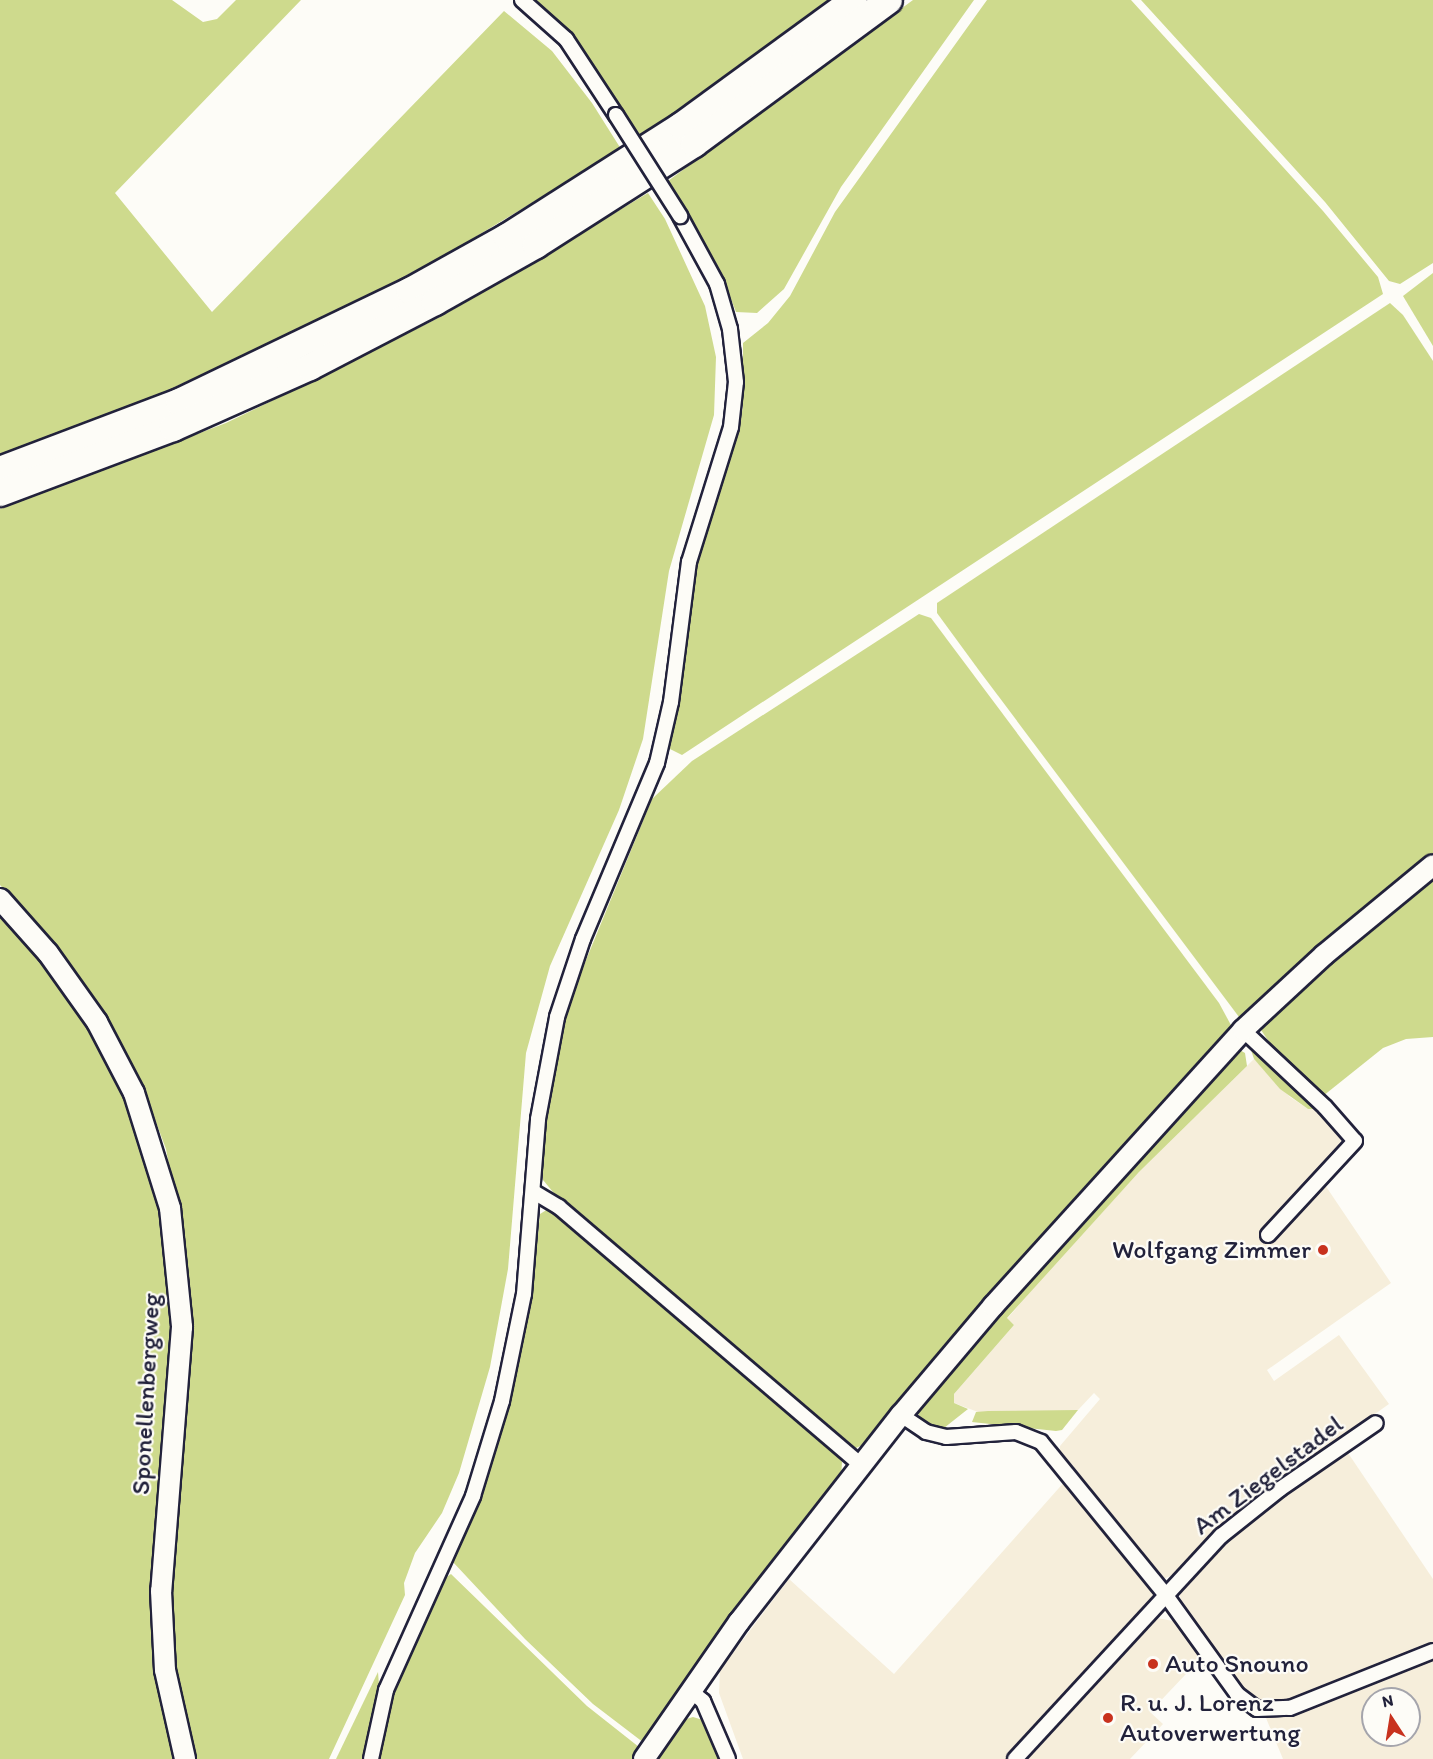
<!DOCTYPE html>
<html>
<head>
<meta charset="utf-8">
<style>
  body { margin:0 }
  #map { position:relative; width:1433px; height:1759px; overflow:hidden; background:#fdfcf7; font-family:Itim,sans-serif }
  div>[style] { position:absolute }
  .built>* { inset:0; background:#f6eedb }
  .green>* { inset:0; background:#ceda8d }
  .roads { filter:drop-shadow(2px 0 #22223b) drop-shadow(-2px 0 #22223b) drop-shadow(0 2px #22223b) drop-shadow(0 -2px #22223b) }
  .street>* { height:14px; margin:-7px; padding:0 7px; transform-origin:7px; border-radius:7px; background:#fdfcf7 }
  .secondary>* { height:20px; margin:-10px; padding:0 10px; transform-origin:10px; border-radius:10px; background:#fdfcf7 }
  .highway>* { height:26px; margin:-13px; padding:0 13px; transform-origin:13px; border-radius:13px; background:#fdfcf7 }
  .bridges { filter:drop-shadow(2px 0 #22223b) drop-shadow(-2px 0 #22223b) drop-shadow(0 2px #22223b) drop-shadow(0 -2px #22223b) }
  .street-bridge>* { height:14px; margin:-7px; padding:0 7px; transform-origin:7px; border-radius:7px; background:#fdfcf7 }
  .dots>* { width:16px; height:16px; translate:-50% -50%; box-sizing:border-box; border:3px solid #fdfcf7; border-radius:50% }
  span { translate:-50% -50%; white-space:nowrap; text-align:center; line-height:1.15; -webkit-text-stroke:4.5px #fdfcf7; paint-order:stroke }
  .poi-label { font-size:26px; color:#22223b }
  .right { translate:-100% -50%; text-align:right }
  .left { translate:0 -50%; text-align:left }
  .street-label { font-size:26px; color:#22223b }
  .north { position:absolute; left:1361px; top:1687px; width:60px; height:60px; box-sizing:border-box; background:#fdfcf7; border:2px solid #a5a5ac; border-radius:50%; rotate:348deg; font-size:16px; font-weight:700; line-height:24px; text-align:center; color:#22223b }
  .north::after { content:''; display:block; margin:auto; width:21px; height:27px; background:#c8321e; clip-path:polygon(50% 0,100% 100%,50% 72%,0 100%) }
</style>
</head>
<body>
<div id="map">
  <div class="built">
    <div style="clip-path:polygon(1254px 1059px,1290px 1097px,1308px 1109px,1318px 1109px,1342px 1138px,1337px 1154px,1260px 1236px,1269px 1243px,1323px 1182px,1391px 1283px,1267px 1370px,1274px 1381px,1339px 1335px,1389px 1404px,1286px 1477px,1221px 1528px,1173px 1575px,1163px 1579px,1060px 1452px,1060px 1446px,1100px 1399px,1094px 1393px,1078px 1410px,1035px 1413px,978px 1412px,954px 1403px,954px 1394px,1014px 1325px,1007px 1319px,1060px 1257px,1139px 1172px)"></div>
    <div style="clip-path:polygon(1346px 1450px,1433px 1579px,1433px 1644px,1306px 1695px,1262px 1704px,1240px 1690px,1182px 1605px,1179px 1591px,1214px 1550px,1245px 1524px)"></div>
    <div style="clip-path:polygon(1066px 1480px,1157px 1592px,1006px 1759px,743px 1759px,719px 1693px,720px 1670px,789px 1579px,894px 1674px)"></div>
    <div style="clip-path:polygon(1152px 1617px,1173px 1621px,1203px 1656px,1150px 1712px,1163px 1724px,1130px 1759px,1023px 1759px)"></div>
    <div style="clip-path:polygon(evenodd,1433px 1658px,1433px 1759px,1283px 1759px,1266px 1718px,1316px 1705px,1433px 1658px,1373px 1699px,1409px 1699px,1409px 1735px,1373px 1735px,1373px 1699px)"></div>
  </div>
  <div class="green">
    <div style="clip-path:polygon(0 0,172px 0,203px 22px,217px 19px,236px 0,301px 0,115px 193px,212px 312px,504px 11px,552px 51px,592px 103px,621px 149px,447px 254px,306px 328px,139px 403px,0 455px)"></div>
    <div style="clip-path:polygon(533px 0,830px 0,729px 76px,639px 137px,577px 42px)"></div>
    <div style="clip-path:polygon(913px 0,974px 0,841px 187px,784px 289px,757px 313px,736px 312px,719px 268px,668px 181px)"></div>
    <div style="clip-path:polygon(987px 0,1131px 0,1323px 211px,1378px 277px,1383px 294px,682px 755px,670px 749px,669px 742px,679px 691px,691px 589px,701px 543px,738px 434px,743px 406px,743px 343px,768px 323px,790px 296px,835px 212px)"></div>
    <div style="clip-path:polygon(1141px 0,1433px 0,1433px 263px,1400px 284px,1389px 281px,1325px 202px)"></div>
    <div style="clip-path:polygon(648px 193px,665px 219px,705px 306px,716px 357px,714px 415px,669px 571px,643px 739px,619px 810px,550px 966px,526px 1053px,508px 1269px,490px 1367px,459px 1473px,442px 1513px,415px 1553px,404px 1583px,405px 1595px,329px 1759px,192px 1759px,171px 1661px,168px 1581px,188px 1342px,175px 1198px,166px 1149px,147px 1098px,121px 1045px,66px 959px,0 885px,0 509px,226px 423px,333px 371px,442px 316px)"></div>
    <div style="clip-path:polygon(1433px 273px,1433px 346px,1403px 296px)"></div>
    <div style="clip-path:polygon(1390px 303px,1403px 315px,1433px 361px,1433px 856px,1242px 1021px,978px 669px,937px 613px,937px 603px)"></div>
    <div style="clip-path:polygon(919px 614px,931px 618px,1219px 1003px,1232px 1027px,1231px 1034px,871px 1441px,856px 1448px,848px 1446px,563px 1204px,543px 1180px,542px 1162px,554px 1062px,568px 1004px,652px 799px,692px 761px)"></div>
    <div style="clip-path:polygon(1433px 874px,1433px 1037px,1406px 1039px,1383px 1048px,1323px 1096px,1278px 1055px,1259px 1027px)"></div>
    <div style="clip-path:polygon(0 913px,60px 983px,87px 1022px,136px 1125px,158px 1198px,173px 1327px,155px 1542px,154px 1635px,161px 1704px,176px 1759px,0 1759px)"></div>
    <div style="clip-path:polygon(1255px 1047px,1318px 1109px,1308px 1109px,1280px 1089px,1254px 1059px,1251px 1050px)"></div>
    <div style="clip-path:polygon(1238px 1049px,1245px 1053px,1247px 1066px,1139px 1172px,1007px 1318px,1014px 1325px,954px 1394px,954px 1403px,968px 1409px,944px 1428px,922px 1421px,915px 1408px,941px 1376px)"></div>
    <div style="clip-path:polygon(548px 1209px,836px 1451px,842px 1462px,841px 1478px,648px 1746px,593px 1704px,525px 1639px,452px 1561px,474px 1511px,511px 1392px,532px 1294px,540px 1214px)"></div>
    <div style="clip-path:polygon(1078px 1410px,1062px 1430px,1056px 1431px,972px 1422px,976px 1412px,988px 1411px)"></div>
    <div style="clip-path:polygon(451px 1574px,587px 1706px,644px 1751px,637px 1759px,376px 1759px,389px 1700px,442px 1580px)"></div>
    <div style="clip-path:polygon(378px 1672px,380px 1698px,366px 1759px,336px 1759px)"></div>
    <div style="clip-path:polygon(693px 1717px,703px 1720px,720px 1759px,650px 1759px,683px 1720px)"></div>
  </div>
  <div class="roads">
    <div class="street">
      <div style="left:522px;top:0;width:59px;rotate:41.6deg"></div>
      <div style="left:566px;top:39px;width:91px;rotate:56.7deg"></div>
      <div style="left:1243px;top:1030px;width:112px;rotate:43.2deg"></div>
      <div style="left:1325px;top:1107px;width:45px;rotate:48.6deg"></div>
      <div style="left:1355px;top:1141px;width:128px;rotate:132.8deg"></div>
      <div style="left:534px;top:1192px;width:29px;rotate:31deg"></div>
      <div style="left:559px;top:1207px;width:397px;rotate:40.5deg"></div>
      <div style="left:901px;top:1415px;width:30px;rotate:34deg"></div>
      <div style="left:926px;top:1432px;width:21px;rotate:14deg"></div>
      <div style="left:946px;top:1437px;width:70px;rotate:-4.1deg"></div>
      <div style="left:1016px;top:1432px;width:27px;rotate:22deg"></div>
      <div style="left:1041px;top:1442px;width:196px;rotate:50.8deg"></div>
      <div style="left:1165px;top:1594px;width:123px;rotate:54.2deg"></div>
      <div style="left:1237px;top:1694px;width:25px;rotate:37deg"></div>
      <div style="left:1257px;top:1709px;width:33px;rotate:-2deg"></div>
      <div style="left:1290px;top:1708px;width:154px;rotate:-21.7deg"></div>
      <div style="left:691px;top:1691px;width:16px;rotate:40deg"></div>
      <div style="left:703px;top:1701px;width:63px;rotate:66.7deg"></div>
      <div style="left:371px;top:1759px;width:71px;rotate:-77.7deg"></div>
      <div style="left:386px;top:1690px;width:213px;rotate:-65.8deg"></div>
      <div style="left:473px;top:1496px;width:99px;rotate:-73deg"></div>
      <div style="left:502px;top:1401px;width:109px;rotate:-78.4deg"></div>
      <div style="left:524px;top:1294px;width:176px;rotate:-85.4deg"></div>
      <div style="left:538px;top:1119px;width:104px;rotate:-79.4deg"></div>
      <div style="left:557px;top:1017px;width:82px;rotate:-71.6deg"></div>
      <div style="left:583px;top:939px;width:191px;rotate:-67.2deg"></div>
      <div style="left:657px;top:763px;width:63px;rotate:-77.1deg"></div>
      <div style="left:671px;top:702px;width:141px;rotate:-82.7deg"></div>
      <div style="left:689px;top:562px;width:141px;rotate:-72.7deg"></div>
      <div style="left:731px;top:427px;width:45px;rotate:-83.7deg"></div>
      <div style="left:736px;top:382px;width:53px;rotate:-96.5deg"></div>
      <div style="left:730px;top:329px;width:47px;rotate:-106.1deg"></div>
      <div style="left:717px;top:284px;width:77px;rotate:-118.6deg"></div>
      <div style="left:1015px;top:1759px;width:304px;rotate:-47.3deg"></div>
      <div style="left:1221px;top:1536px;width:75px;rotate:-38.5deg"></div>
      <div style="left:1280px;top:1489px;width:116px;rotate:-34.5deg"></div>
    </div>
    <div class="secondary">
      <div style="left:0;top:899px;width:72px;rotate:48.4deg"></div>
      <div style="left:48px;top:953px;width:85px;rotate:54.6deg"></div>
      <div style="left:97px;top:1022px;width:80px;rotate:62.5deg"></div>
      <div style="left:134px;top:1093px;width:121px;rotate:72.6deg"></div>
      <div style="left:170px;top:1208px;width:120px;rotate:84.2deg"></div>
      <div style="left:182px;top:1327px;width:265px;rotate:94.5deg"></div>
      <div style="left:161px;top:1591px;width:79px;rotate:87.1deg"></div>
      <div style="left:165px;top:1670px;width:91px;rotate:77.3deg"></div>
      <div style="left:644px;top:1759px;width:167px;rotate:-55.3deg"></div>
      <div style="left:739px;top:1622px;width:263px;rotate:-52deg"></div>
      <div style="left:901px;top:1415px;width:143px;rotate:-49.8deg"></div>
      <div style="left:993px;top:1306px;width:372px;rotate:-47.8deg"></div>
      <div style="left:1243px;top:1030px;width:110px;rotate:-42.8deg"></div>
      <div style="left:1324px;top:955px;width:141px;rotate:-39.5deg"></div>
    </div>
    <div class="highway">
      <div style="left:0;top:470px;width:191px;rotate:-20.8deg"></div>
      <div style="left:179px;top:402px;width:256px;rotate:-25.7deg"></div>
      <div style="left:410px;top:291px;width:111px;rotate:-29.1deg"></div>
      <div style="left:507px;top:237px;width:206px;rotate:-32.5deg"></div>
      <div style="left:681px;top:126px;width:214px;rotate:-36.1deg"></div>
      <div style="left:0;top:493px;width:185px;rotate:-20.6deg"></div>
      <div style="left:173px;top:428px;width:150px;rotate:-24deg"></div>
      <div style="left:310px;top:367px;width:141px;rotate:-27.5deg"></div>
      <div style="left:435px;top:302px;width:116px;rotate:-29.4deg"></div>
      <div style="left:536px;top:245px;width:188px;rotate:-32.6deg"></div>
      <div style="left:694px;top:144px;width:242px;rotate:-36.4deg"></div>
    </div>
  </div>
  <div class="bridges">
    <div class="street-bridge">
      <div style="left:616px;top:115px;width:120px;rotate:57.6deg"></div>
    </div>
  </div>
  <div class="dots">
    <div style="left:1323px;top:1250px;background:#c8321e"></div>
    <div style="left:1153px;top:1664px;background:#c8321e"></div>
    <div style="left:1108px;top:1718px;background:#c8321e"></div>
  </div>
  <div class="poi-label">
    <span class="right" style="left:1311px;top:1250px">Wolfgang Zimmer</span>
    <span class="left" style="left:1165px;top:1664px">Auto Snouno</span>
    <span class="left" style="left:1120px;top:1718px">R. u. J. Lorenz<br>Autoverwertung</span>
  </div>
  <div class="street-label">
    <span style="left:146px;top:1394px;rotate:-87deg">Sponellenbergweg</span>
    <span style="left:1268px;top:1475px;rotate:-37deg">Am Ziegelstadel</span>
  </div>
  <div class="north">N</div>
</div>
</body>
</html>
